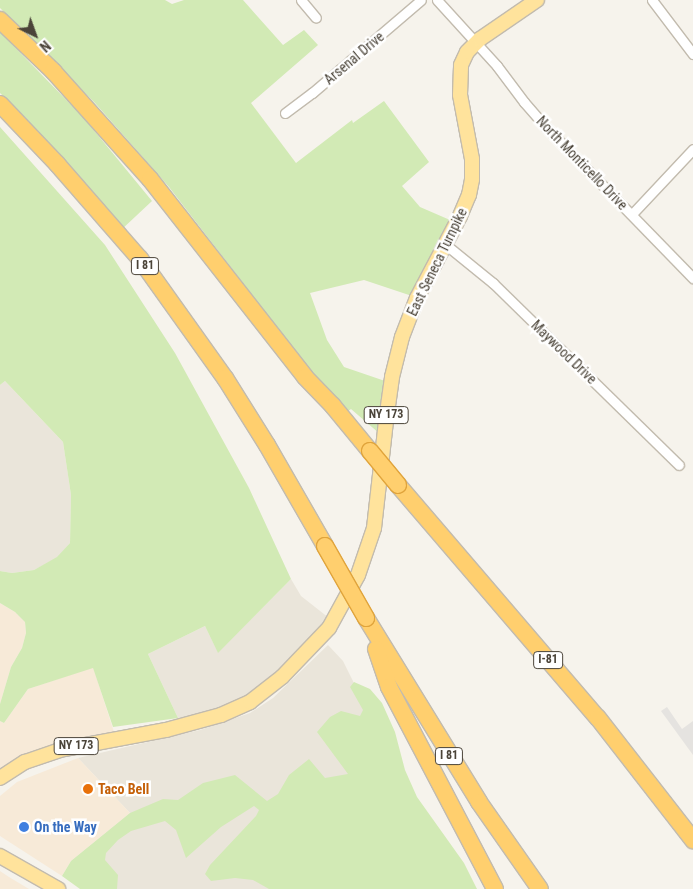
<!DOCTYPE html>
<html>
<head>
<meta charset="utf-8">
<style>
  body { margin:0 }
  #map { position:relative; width:693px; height:889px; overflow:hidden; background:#f6f3ec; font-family:"Roboto Condensed",sans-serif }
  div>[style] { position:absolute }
  .residential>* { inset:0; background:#eae5da }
  .commercial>* { inset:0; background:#f7ead8 }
  .green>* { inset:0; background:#d2eab5 }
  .parking>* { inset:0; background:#e5e3e0 }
  .roads { filter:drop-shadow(1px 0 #c2bbae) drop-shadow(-1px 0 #c2bbae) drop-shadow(0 1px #c2bbae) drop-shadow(0 -1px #c2bbae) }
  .street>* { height:9px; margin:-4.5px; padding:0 4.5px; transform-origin:4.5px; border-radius:4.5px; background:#fff }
  .primary>* { height:14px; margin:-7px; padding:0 7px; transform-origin:7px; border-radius:7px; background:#ffe39c }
  .highway>* { height:16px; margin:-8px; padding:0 8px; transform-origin:8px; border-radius:8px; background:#ffcf6e }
  .bridges { filter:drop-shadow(1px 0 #e0a43c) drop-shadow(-1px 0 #e0a43c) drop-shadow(0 1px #e0a43c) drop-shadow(0 -1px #e0a43c) }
  .highway-bridge>* { height:16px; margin:-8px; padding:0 8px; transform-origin:8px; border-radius:8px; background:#ffcf6e }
  .dots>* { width:14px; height:14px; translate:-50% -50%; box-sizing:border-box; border:2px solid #fff; border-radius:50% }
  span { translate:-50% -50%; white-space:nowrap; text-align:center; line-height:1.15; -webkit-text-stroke:5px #fff; paint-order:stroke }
  .shield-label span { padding:1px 4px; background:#fff; border:1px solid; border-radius:4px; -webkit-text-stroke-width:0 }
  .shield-label { font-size:12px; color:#4b4439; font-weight:700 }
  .street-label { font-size:14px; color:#4b4439 }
  .food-label { font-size:14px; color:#c56008; font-weight:700 }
  .left { translate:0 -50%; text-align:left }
  .shop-label { font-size:14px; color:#366cbe; font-weight:700 }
  .north { position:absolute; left:10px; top:10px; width:50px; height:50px; -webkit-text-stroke:4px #fff; paint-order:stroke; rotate:138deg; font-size:14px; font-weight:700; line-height:20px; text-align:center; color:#4b4439 }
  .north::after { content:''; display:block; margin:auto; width:18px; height:22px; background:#4b4439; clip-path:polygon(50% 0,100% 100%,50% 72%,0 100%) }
</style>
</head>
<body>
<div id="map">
  <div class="residential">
    <div style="clip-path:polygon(5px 381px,63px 442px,71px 495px,70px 543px,57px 558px,34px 570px,12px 573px,0 571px,0 385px)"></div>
    <div style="clip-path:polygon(291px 579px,301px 596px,329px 618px,289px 663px,243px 699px,223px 710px,178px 718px,148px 654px,205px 626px,218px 652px)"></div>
    <div style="clip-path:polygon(328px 645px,343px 661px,425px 826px,448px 889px,91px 889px,71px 861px,130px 813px,78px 758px,200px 730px,250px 713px,273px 698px)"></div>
  </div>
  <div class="commercial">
    <div style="clip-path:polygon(0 603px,15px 612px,25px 622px,26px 633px,22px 648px,11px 667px,0 704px)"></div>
    <div style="clip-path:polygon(93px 667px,115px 735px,90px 737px,52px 745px,0 773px,0 721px,4px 723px,28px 689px)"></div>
    <div style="clip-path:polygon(78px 758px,130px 813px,71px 861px,62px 876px,0 836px,0 796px,17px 782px)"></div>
    <div style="clip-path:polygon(0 871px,9px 877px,29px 889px,0 889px)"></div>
  </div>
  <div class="green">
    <div style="clip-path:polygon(0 0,165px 0,172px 4px,184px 0,243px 0,283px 45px,304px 30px,318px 45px,251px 103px,296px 163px,352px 120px,353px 123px,384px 101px,429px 162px,402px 186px,420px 207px,450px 220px,412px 296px,364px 280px,310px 293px,327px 340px,344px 367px,385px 381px,380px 434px,351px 409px,344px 414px,169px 187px,95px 103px,0 8px)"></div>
    <div style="clip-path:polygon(0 32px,83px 117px,152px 201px,120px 231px,26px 118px,0 93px)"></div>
    <div style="clip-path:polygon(0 127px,105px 245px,175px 353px,249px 488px,291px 579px,218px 653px,205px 626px,148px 654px,178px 718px,113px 727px,93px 668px,28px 689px,4px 723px,0 721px,0 704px,11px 667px,22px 648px,26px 633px,25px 622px,15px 612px,0 603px,0 571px,12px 573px,34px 570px,57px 557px,70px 543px,71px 495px,63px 442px,5px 381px,0 385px)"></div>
    <div style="clip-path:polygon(354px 682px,370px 689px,382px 703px,395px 732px,405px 770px,417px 797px,464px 863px,477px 889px,269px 889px,253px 880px,235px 878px,211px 881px,205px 874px,210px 865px,256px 816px,259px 810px,254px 806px,221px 827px,186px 858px,176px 830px,165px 821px,131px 831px,118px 840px,106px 853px,105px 860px,118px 875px,117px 889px,80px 889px,62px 876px,71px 861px,130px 813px,163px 799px,178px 800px,203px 783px,235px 775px,267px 801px,278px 794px,289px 775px,309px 759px,325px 778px,348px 774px,317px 732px,330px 717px,341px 711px,360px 716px,363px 710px,350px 687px)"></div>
  </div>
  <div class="parking">
    <div style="clip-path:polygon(667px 707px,682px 729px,693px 721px,693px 755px,661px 711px)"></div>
  </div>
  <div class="roads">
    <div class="street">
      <div style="left:301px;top:0;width:23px;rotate:50deg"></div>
      <div style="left:437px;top:0;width:89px;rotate:47.7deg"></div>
      <div style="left:497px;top:66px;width:45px;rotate:53.1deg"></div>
      <div style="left:524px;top:102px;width:33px;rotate:49deg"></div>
      <div style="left:546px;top:127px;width:211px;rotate:45.8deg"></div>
      <div style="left:652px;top:0;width:68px;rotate:52.8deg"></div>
      <div style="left:285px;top:113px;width:34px;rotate:-37deg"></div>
      <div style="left:312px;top:93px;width:143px;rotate:-40.5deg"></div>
      <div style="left:632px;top:214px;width:89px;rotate:-46.8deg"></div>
      <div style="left:445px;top:244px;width:62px;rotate:39.1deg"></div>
      <div style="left:493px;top:283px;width:260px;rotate:44.4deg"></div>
    </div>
    <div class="primary">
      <div style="left:0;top:778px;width:30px;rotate:-33deg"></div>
      <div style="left:25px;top:762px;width:36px;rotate:-19deg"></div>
      <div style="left:59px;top:750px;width:109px;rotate:-10.6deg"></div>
      <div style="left:166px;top:730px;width:57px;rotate:-15.3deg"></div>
      <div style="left:221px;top:715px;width:32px;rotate:-24deg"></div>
      <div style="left:250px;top:702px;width:41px;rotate:-38deg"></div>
      <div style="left:282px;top:677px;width:68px;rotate:-46.2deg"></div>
      <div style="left:329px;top:628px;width:60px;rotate:-61.3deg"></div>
      <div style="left:358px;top:575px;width:50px;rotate:-71.2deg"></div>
      <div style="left:374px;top:528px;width:116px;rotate:-83.6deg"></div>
      <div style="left:387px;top:413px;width:36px;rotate:-82deg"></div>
      <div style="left:392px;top:377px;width:41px;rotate:-76deg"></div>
      <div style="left:402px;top:337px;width:42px;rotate:-69deg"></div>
      <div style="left:417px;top:298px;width:93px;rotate:-62.3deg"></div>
      <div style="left:460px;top:216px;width:23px;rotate:-67deg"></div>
      <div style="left:469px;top:195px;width:16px;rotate:-79deg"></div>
      <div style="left:472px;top:179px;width:20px;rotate:-90deg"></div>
      <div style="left:472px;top:159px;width:65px;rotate:-100.6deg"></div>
      <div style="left:460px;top:95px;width:30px;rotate:-88deg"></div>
      <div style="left:461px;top:65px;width:14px;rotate:-65deg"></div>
      <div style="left:467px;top:52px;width:18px;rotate:-45deg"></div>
      <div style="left:480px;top:39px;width:69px;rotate:-34.4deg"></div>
      <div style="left:0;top:856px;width:67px;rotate:29.6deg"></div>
    </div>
    <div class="highway">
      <div style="left:0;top:20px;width:74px;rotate:43.9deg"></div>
      <div style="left:53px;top:71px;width:145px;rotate:48.1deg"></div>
      <div style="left:150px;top:179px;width:251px;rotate:51.9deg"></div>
      <div style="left:305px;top:377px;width:40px;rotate:46deg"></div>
      <div style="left:333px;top:406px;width:58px;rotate:50.6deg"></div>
      <div style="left:0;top:104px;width:84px;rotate:46.4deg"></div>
      <div style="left:58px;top:165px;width:125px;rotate:48.9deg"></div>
      <div style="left:140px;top:259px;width:146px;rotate:54.5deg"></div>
      <div style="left:225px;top:378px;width:79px;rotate:57.9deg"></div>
      <div style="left:267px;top:445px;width:116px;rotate:60.1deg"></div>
      <div style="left:398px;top:485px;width:307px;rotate:49.4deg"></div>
      <div style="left:598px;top:718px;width:155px;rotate:52.1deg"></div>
      <div style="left:366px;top:618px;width:216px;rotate:58.4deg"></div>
      <div style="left:479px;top:802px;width:106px;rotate:55deg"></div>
      <div style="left:376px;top:649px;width:40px;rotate:71.1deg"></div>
      <div style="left:389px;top:687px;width:228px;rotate:62.3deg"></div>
    </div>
  </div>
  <div class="bridges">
    <div class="highway-bridge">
      <div style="left:370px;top:451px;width:44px;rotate:50.5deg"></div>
      <div style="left:325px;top:546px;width:83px;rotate:60.3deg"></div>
    </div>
  </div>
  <div class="dots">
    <div style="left:88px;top:789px;background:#e8710a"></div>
    <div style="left:24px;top:827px;background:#3f7fe0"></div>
  </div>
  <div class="shield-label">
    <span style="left:145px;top:266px">I 81</span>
    <span style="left:386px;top:415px">NY 173</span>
    <span style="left:548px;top:660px">I-81</span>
    <span style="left:76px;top:746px">NY 173</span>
    <span style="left:449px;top:756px">I 81</span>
  </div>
  <div class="street-label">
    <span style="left:354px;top:58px;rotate:-40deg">Arsenal Drive</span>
    <span style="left:582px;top:163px;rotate:46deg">North Monticello Drive</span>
    <span style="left:437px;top:262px;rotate:-64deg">East Seneca Turnpike</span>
    <span style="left:564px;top:352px;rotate:44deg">Maywood Drive</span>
  </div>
  <div class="food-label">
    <span class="left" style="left:98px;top:789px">Taco Bell</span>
  </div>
  <div class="shop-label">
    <span class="left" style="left:34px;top:827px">On the Way</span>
  </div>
  <div class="north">N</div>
</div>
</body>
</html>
